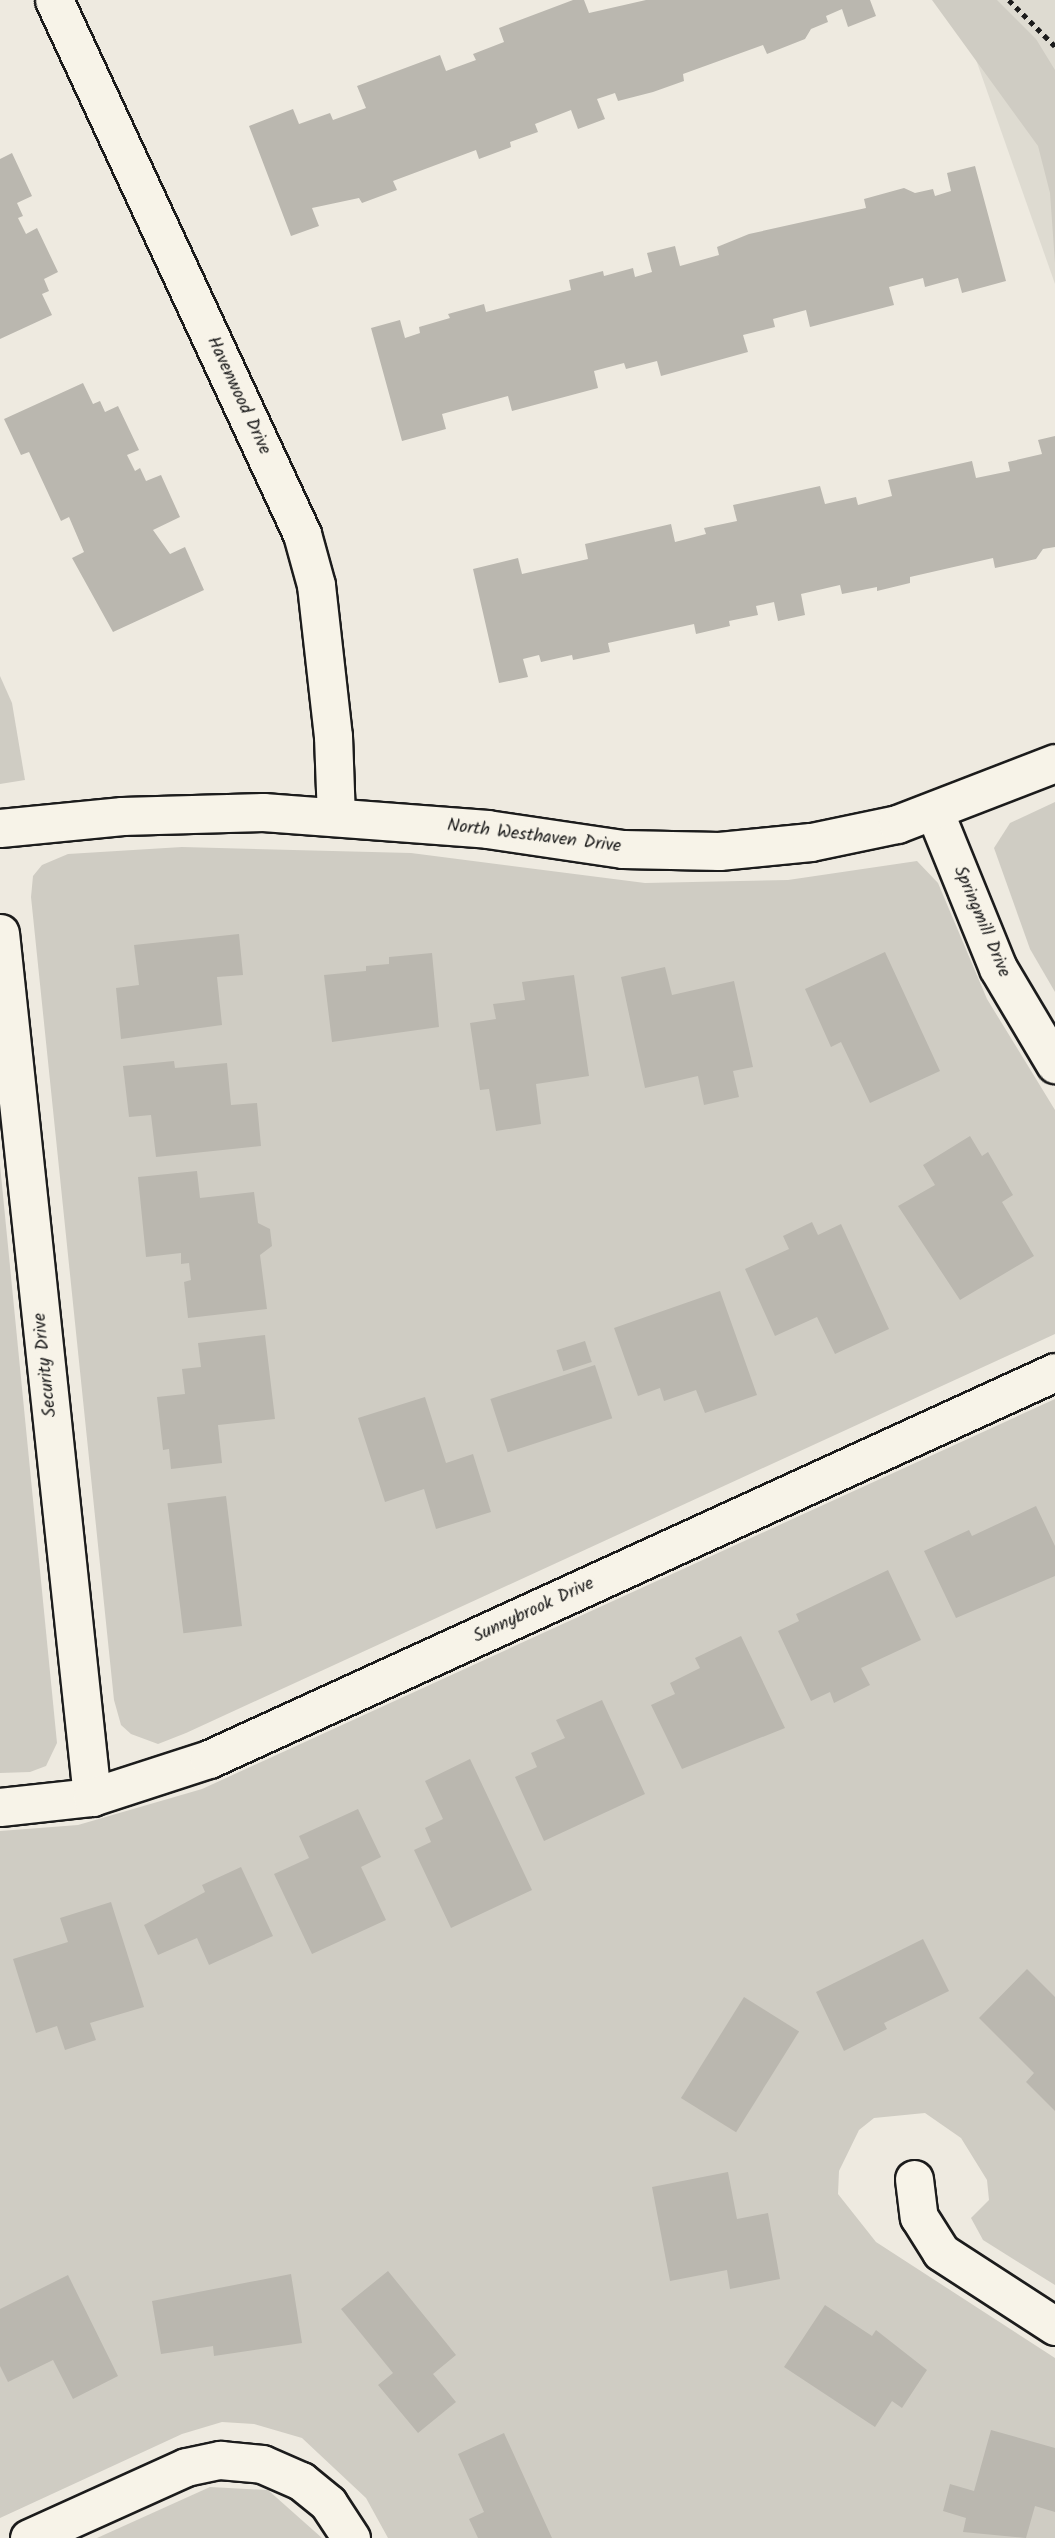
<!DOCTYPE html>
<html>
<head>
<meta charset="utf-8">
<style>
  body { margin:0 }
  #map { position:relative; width:1055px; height:2538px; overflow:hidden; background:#eeeae0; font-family:Kalam,sans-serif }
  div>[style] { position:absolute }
  .built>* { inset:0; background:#dedbd1 }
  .green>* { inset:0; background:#cfccc3 }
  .building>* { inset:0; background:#bab7af; transform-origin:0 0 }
  .path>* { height:4.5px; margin-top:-2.25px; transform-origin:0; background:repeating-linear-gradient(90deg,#1c1c1c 0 5px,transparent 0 10px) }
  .roads { filter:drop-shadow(2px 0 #1c1c1c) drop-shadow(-2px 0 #1c1c1c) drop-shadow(0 2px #1c1c1c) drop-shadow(0 -2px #1c1c1c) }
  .minor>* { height:37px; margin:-18.5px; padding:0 18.5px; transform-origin:18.5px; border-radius:18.5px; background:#f7f3e8 }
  span { translate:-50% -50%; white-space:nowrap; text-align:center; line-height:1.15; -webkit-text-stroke:7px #f7f3e8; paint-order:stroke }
  .street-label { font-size:18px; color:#1c1c1c }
</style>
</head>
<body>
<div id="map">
  <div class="built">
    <div style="clip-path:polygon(955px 0,1055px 0,1055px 284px)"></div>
  </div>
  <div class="green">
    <div style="clip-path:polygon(932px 0,997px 0,1036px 39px,1055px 70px,1055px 263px,1050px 193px,1038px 146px)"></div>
    <div style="clip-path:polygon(0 676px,12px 703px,25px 780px,0 784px)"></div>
    <div style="clip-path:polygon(1055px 802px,1055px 992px,1030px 949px,994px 848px,1010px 823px)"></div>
    <div style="clip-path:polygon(182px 847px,411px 853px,645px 883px,788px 880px,917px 861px,938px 883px,987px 999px,1055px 1110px,1055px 1334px,186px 1733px,158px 1744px,131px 1734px,121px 1725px,114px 1700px,31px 897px,33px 876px,42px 865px,68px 854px)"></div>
    <div style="clip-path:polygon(0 1165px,57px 1743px,46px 1766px,30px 1772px,0 1773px)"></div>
    <div style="clip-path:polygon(1055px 1399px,1055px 2285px,983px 2240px,971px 2218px,989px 2200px,987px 2180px,961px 2138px,925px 2113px,874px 2118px,859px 2130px,839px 2171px,838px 2194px,876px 2242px,1055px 2358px,1055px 2538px,388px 2538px,366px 2498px,302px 2438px,254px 2424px,222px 2422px,182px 2434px,0 2518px,0 1831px,78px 1825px,202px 1789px)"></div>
    <div style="clip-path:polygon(210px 2487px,268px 2490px,322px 2538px,97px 2538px)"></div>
  </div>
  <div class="building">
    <div style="clip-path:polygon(573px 0,584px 0,589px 13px,646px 0,870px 0,876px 16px,848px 27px,842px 9px,826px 16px,828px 22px,811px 29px,805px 39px,767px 54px,763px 45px,683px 74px,684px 81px,653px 92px,618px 101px,615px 93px,597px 99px,605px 119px,578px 129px,571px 110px,535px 124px,538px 132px,510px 142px,511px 147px,479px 159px,476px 150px,393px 181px,397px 190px,362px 203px,359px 198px,312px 208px,319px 226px,291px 236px,249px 126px,293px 109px,299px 124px,330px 113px,333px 120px,366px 108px,357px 86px,440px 55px,446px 71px,476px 60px,473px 54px,504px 42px,499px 28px)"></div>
    <div style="clip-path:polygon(12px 153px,32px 196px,17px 203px,23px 216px,18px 218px,26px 234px,37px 228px,58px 272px,44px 279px,49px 291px,42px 294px,52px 315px,0 339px,0 159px)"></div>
    <div style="clip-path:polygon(975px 166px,1006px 281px,962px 293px,958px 278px,925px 287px,923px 278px,889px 287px,894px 305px,810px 327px,806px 310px,773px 319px,775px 327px,743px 335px,748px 352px,661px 376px,657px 361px,626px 369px,624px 363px,594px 371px,598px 388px,512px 411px,508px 396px,442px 414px,446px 429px,402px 441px,371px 328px,400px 320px,405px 338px,420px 333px,419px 327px,450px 318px,448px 314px,484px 304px,486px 312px,571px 290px,569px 280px,603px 271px,604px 276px,633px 268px,635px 277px,652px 272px,647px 253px,675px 246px,680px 266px,719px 255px,717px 247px,749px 234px,866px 208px,864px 199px,904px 188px,915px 193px,933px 189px,935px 196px,951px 191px,947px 173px)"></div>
    <div style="clip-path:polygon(83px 383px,93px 404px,100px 401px,105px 412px,118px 406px,139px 450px,127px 455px,135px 471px,140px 468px,146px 481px,161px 475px,180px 517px,153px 530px,170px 554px,185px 547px,204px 590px,113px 632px,72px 558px,84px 552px,69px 517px,61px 521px,29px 452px,21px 455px,4px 419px)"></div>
    <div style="clip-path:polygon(1055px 436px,1055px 547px,1043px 549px,1036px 559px,995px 568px,993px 558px,910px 577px,910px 583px,877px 591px,877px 587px,842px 594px,840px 585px,801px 594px,805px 615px,778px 621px,774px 602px,756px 606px,758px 615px,729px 621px,730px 626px,696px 634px,694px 624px,608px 643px,610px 652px,573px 660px,572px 655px,541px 662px,539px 655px,523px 659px,528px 677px,499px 683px,473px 569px,518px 558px,522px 574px,588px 559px,585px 544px,671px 524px,675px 542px,706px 534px,704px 528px,737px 521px,733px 505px,820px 486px,825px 504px,856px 497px,858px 505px,892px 496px,888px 480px,972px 461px,976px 478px,1010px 471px,1008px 462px,1042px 454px,1038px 440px)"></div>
    <div style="clip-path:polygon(239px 934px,243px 975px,217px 977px,222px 1025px,121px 1039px,116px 988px,139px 985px,134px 945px)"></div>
    <div style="clip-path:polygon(885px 952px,940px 1071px,870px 1103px,841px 1042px,831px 1047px,805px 989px)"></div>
    <div style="clip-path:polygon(432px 953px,439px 1027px,332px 1042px,324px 975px,366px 971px,366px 966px,389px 964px,389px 957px)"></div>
    <div style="clip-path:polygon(665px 967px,672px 995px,734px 981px,753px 1067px,733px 1071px,739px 1097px,704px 1105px,698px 1076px,645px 1088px,621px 977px)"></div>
    <div style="clip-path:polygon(574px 975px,589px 1076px,536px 1084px,541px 1124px,496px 1131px,489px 1089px,480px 1090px,470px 1023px,496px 1019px,493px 1004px,525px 1000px,522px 982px)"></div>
    <div style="clip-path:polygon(174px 1061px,175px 1068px,227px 1063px,231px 1105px,257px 1103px,261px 1146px,156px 1157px,151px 1115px,129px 1117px,123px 1066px)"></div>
    <div style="clip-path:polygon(970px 1136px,982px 1156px,988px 1152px,1013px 1195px,1002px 1202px,1034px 1256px,960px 1300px,898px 1206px,935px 1185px,923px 1165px)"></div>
    <div style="clip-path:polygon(197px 1171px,200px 1198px,254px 1192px,258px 1223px,270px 1229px,272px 1246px,260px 1255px,267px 1309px,188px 1318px,184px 1282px,191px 1280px,189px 1263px,181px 1264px,181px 1253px,146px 1257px,138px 1177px)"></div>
    <div style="clip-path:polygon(812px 1222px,818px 1235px,841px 1224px,889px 1329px,835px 1354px,817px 1317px,775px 1336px,745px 1269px,789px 1249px,783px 1236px)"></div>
    <div style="clip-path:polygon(720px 1291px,757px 1395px,705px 1413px,696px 1390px,664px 1401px,660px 1388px,638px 1396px,614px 1328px)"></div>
    <div style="clip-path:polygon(265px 1335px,275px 1419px,218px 1425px,222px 1463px,171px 1469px,169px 1449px,163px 1450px,157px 1397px,185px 1394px,182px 1369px,201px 1367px,198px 1343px)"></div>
    <div style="left:585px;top:1341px;width:22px;height:30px;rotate:72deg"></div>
    <div style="left:595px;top:1365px;width:56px;height:110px;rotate:72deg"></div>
    <div style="clip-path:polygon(425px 1397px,446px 1463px,473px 1454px,491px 1512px,436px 1529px,424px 1489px,385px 1502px,358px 1418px)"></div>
    <div style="left:226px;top:1496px;width:131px;height:59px;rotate:83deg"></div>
    <div style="clip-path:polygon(1036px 1506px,1055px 1546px,1055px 1576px,956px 1618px,924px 1551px,969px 1530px,972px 1536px)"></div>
    <div style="clip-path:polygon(888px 1570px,921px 1640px,861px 1668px,870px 1685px,834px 1703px,830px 1692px,811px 1701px,778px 1631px,799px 1621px,796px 1614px)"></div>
    <div style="clip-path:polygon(741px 1636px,785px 1728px,682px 1769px,651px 1705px,675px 1694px,670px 1683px,700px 1668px,695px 1658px)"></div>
    <div style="clip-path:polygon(602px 1700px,645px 1794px,544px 1841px,515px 1777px,537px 1767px,531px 1753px,565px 1738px,556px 1720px)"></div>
    <div style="clip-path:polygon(470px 1759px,532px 1890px,451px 1928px,414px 1850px,431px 1842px,425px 1828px,443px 1819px,425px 1781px)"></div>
    <div style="clip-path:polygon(358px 1809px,381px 1857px,361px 1867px,386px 1920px,312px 1954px,274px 1874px,309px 1858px,299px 1836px)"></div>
    <div style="clip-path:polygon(241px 1867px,273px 1936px,209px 1965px,197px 1938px,158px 1955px,144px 1925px,205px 1892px,202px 1885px)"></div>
    <div style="clip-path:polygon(111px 1902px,144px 2007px,90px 2023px,96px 2040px,65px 2050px,57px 2026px,36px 2033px,13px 1959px,68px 1942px,60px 1918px)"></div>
    <div style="clip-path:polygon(923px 1939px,949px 1991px,884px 2023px,887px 2029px,844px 2051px,816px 1992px)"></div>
    <div style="clip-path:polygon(1027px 1969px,1055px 1997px,1055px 2111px,1026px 2082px,1034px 2073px,979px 2018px)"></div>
    <div style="left:744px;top:1997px;width:65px;height:119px;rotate:32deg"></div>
    <div style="clip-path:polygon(728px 2172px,737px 2219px,768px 2213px,780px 2279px,730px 2289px,727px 2270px,670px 2281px,652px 2187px)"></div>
    <div style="clip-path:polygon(388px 2271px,456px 2355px,433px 2374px,456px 2402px,418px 2433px,378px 2385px,393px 2373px,341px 2309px)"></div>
    <div style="clip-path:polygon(291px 2274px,302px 2343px,214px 2356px,213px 2346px,161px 2354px,152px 2301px)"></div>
    <div style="clip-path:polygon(68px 2275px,118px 2376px,73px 2399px,53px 2360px,8px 2382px,0 2366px,0 2309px)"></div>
    <div style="clip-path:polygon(825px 2305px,872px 2336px,876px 2330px,927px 2370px,902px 2408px,892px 2401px,875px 2427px,784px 2367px)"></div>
    <div style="clip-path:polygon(991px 2430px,1055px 2448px,1055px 2512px,1035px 2506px,1026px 2538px,963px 2532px,966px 2518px,943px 2511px,950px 2484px,974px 2491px)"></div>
    <div style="clip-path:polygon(504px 2433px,552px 2538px,478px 2538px,469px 2519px,484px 2512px,458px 2454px)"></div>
  </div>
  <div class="path">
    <div style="left:1009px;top:0;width:65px;rotate:45deg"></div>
  </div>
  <div class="roads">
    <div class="minor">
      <div style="left:54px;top:0;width:589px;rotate:65.09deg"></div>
      <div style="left:302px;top:534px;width:53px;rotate:74.6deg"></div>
      <div style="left:316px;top:585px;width:152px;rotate:83.6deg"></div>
      <div style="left:333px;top:736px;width:80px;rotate:87.9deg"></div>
      <div style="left:935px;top:813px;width:167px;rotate:67.9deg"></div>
      <div style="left:998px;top:968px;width:112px;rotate:59.3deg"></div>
      <div style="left:0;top:828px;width:123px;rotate:-5.6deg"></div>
      <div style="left:122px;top:816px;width:141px;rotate:-1.6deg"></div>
      <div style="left:263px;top:812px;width:225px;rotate:4.3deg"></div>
      <div style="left:487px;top:829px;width:137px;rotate:8.4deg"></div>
      <div style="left:623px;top:849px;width:96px;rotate:1.2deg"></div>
      <div style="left:719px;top:851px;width:92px;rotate:-5.6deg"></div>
      <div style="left:811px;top:842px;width:88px;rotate:-11.8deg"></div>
      <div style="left:897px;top:824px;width:169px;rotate:-21.1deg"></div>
      <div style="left:0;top:933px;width:869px;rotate:83.92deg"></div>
      <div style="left:0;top:1807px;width:93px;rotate:-6.2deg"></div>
      <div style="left:92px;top:1797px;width:123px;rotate:-18deg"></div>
      <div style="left:209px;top:1759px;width:930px;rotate:-24.58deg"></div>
      <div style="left:914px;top:2179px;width:38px;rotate:83deg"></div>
      <div style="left:919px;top:2217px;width:41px;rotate:57.8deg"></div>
      <div style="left:941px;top:2252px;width:136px;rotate:33deg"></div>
      <div style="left:29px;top:2538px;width:172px;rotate:-24.3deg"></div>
      <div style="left:186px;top:2467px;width:35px;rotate:-12deg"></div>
      <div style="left:220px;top:2460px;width:42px;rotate:5.4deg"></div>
      <div style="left:262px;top:2464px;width:43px;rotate:23.6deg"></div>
      <div style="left:301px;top:2481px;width:35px;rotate:39deg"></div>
      <div style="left:328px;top:2503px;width:42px;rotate:56.7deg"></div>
    </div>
  </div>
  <div class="street-label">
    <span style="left:238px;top:396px;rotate:65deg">Havenwood Drive</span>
    <span style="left:534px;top:837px;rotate:7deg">North Westhaven Drive</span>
    <span style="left:981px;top:922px;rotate:67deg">Springmill Drive</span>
    <span style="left:46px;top:1365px;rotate:-96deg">Security Drive</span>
    <span style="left:534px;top:1611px;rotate:-25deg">Sunnybrook Drive</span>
  </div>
</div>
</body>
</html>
